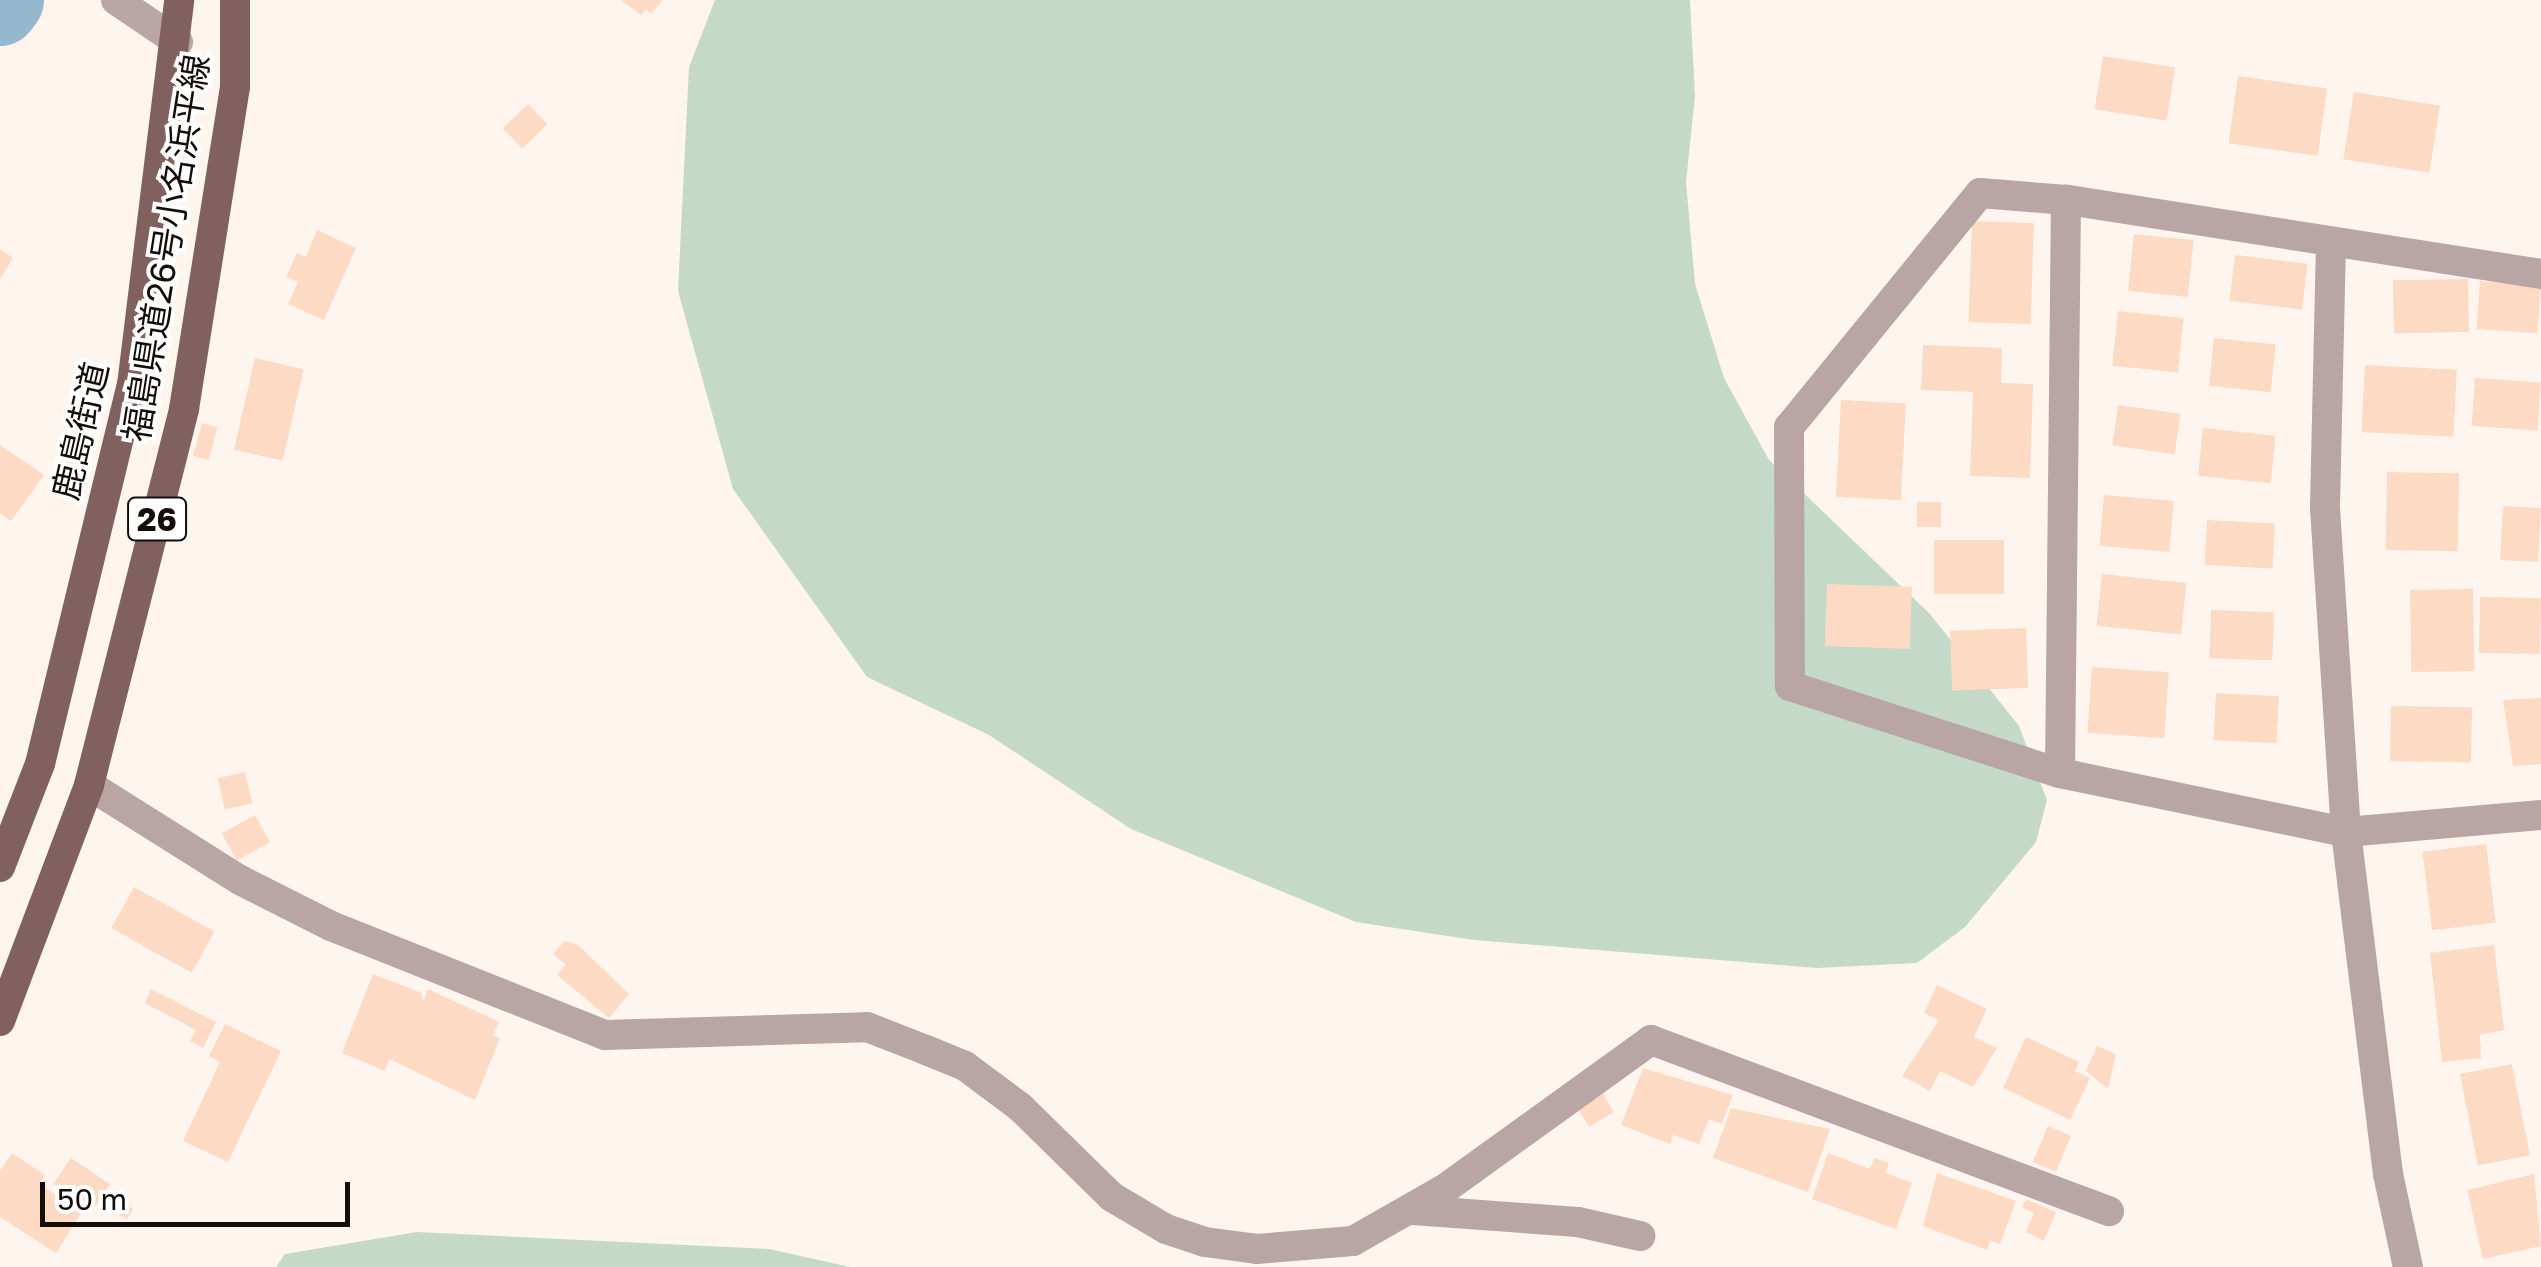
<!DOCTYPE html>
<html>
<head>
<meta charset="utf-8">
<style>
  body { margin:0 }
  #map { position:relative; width:2541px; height:1267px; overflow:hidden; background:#fff5ef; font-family:"Golos Text","Noto Sans JP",sans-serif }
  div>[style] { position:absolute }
  .green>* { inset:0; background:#c4d9c8 }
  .river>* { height:75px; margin:-37.5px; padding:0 37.5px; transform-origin:37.5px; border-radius:37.5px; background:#96b8ce }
  .building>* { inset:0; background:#fcdac3; transform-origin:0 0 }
  .street>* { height:30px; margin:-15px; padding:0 15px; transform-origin:15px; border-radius:15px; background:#b8a5a4 }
  .primary>* { height:30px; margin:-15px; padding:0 15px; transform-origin:15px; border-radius:15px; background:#816160 }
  span { translate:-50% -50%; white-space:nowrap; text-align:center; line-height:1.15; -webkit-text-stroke:8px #fff; paint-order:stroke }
  .shield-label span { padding:2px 8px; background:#fff; border:2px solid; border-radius:8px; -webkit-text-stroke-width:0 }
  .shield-label { font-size:32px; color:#130e0a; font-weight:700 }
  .street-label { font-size:35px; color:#130e0a }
  .scale { position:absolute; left:40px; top:1182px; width:310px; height:45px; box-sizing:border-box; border:5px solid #130e0a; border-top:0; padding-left:12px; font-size:30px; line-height:35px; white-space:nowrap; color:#130e0a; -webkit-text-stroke:8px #fff; paint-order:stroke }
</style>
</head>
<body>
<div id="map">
  <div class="green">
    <div style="clip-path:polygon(715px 0,1690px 0,1695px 96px,1686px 182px,1695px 284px,1724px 378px,1769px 460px,1930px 614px,2019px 726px,2047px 800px,2036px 842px,1965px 927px,1917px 963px,1817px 968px,1474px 940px,1356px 922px,1131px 829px,989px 735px,867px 677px,733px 489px,678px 291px,689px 67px)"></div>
    <div style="clip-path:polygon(417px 1232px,769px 1249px,850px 1267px,276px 1267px,285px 1254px)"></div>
  </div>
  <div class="river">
    <div style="left:0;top:8px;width:10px;rotate:-53deg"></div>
  </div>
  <div class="building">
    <div style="clip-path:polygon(621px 0,663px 0,651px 14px,646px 9px,641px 15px)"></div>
    <div style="left:2103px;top:56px;width:73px;height:54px;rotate:9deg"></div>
    <div style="left:2238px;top:76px;width:90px;height:68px;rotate:8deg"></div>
    <div style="left:2354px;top:92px;width:87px;height:68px;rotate:9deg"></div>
    <div style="left:528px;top:104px;width:28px;height:35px;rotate:46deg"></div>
    <div style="left:1972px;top:221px;width:62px;height:101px;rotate:2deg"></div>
    <div style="clip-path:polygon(317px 230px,356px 248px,324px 320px,288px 304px,298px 282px,286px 277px,297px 253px,306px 257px)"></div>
    <div style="left:2134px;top:234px;width:60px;height:57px;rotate:6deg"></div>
    <div style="clip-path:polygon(0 249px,13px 258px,0 279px)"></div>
    <div style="left:2235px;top:255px;width:73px;height:46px;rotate:7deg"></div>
    <div style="left:2468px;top:279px;width:53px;height:75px;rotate:89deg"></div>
    <div style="left:2480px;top:281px;width:61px;height:48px;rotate:4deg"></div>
    <div style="left:2118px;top:311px;width:66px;height:55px;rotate:6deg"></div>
    <div style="left:2214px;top:338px;width:62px;height:48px;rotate:6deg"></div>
    <div style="clip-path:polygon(1923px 345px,2002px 348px,2001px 383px,2033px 384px,2030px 478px,1970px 476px,1973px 392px,1921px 390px)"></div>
    <div style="left:255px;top:358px;width:50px;height:94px;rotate:13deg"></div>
    <div style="left:2365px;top:365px;width:92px;height:67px;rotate:3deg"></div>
    <div style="left:2475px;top:378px;width:66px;height:48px;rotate:4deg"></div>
    <div style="left:1841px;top:400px;width:65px;height:97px;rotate:3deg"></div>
    <div style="left:2118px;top:405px;width:63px;height:41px;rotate:8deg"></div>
    <div style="left:202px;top:423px;width:16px;height:34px;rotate:15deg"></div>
    <div style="left:2203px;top:428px;width:73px;height:48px;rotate:6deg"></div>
    <div style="clip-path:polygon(0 445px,44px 475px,11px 521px,0 513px)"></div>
    <div style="left:61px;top:458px;width:13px;height:38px;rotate:13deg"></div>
    <div style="left:2387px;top:472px;width:72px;height:78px;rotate:1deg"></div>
    <div style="left:2104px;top:495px;width:70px;height:51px;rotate:5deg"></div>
    <div style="left:1917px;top:502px;width:24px;height:25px"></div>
    <div style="left:2503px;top:506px;width:38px;height:54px;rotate:3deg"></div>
    <div style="left:2207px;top:520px;width:68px;height:45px;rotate:3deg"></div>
    <div style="left:1934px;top:540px;width:70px;height:54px"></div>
    <div style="left:2102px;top:574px;width:85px;height:52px;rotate:6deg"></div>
    <div style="left:1827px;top:584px;width:85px;height:62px;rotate:2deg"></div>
    <div style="left:2473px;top:589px;width:82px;height:63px;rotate:89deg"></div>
    <div style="left:2480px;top:597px;width:61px;height:56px;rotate:1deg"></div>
    <div style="left:2211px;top:610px;width:63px;height:48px;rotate:2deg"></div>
    <div style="left:2026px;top:628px;width:60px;height:76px;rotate:88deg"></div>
    <div style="left:2092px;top:667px;width:77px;height:66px;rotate:4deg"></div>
    <div style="left:2216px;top:693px;width:63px;height:47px;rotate:3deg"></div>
    <div style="clip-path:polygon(2541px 698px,2541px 764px,2513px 766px,2503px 700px)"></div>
    <div style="left:2391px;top:706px;width:81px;height:55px;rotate:1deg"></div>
    <div style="left:245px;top:772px;width:32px;height:28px;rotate:77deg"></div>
    <div style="left:255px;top:815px;width:31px;height:38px;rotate:61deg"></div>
    <div style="left:2486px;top:844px;width:79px;height:64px;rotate:83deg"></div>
    <div style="left:134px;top:887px;width:92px;height:47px;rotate:29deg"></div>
    <div style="clip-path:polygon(565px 941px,578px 945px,629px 994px,609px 1018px,557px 975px,566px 965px,553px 954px)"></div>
    <div style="clip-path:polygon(2494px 945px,2504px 1030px,2480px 1035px,2481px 1058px,2442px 1062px,2430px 953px)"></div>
    <div style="clip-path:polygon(373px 974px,422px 993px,423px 1002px,428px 989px,499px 1022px,493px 1036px,500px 1038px,475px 1100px,389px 1059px,385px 1071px,342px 1053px)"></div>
    <div style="clip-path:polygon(1937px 985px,1987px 1009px,1974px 1037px,1997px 1048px,1973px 1087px,1940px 1071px,1930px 1091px,1902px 1076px,1939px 1020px,1924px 1013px)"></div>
    <div style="clip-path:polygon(151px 989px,216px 1022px,203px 1048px,190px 1041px,196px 1030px,145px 1003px)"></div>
    <div style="clip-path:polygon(225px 1024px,281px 1051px,228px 1162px,183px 1141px,220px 1062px,209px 1056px)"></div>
    <div style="clip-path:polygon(2026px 1037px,2079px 1062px,2075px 1071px,2090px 1078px,2070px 1120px,2003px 1088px)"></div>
    <div style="clip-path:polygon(2097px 1046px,2116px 1054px,2108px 1089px,2086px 1071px)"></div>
    <div style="left:2512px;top:1064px;width:93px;height:53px;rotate:79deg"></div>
    <div style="clip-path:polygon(1643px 1068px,1733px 1095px,1722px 1124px,1709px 1119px,1699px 1144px,1673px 1135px,1670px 1144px,1621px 1125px)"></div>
    <div style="left:1603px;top:1094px;width:21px;height:29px;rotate:59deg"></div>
    <div style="clip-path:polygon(1731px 1108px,1830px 1129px,1808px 1192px,1713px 1158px)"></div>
    <div style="left:2048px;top:1126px;width:25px;height:39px;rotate:23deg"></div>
    <div style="clip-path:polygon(12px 1153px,45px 1175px,39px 1184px,82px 1212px,56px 1253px,0 1217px,0 1171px)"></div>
    <div style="clip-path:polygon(1828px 1153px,1870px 1169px,1874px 1158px,1889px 1163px,1885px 1173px,1912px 1183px,1896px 1229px,1812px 1199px)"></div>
    <div style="left:71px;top:1158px;width:47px;height:32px;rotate:34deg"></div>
    <div style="clip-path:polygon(1937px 1173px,2016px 1201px,2000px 1244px,1990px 1241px,1987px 1250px,1923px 1226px)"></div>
    <div style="clip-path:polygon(2534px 1174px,2541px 1246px,2483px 1259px,2467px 1190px)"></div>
    <div style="left:107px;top:1194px;width:30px;height:12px;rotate:30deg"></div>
    <div style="clip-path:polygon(2026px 1199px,2056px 1212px,2044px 1241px,2026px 1232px,2034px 1213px,2022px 1207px)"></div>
  </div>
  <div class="street">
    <div style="left:116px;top:0;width:75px;rotate:34.1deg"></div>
    <div style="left:2331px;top:242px;width:266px;rotate:91.3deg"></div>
    <div style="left:2325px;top:508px;width:325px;rotate:86.3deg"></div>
    <div style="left:2346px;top:832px;width:345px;rotate:83deg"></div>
    <div style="left:2388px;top:1174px;width:95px;rotate:77.9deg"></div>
    <div style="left:2541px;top:274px;width:481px;rotate:-171.1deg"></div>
    <div style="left:2066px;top:200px;width:86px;rotate:-175.3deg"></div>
    <div style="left:1980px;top:193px;width:302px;rotate:129.2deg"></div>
    <div style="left:1789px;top:427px;width:259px;rotate:89.8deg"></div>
    <div style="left:1790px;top:686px;width:284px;rotate:17.9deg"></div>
    <div style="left:2060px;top:773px;width:292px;rotate:11.7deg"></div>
    <div style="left:2346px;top:832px;width:196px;rotate:-5deg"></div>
    <div style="left:2060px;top:773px;width:573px;rotate:-89.4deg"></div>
    <div style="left:89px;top:785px;width:178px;rotate:32.2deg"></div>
    <div style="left:240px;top:880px;width:102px;rotate:26.8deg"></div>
    <div style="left:331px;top:926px;width:295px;rotate:21.7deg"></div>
    <div style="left:605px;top:1035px;width:262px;rotate:-1.7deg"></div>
    <div style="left:867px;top:1027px;width:63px;rotate:21.3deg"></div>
    <div style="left:926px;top:1050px;width:42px;rotate:22.3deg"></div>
    <div style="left:965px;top:1066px;width:69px;rotate:36.7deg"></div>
    <div style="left:1020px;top:1107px;width:129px;rotate:44.4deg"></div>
    <div style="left:1112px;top:1197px;width:63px;rotate:30.7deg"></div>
    <div style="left:1166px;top:1229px;width:41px;rotate:18.4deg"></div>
    <div style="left:1205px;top:1242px;width:52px;rotate:7.7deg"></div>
    <div style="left:1257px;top:1249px;width:96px;rotate:-4.8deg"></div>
    <div style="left:1353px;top:1241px;width:107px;rotate:-29.7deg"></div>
    <div style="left:1446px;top:1188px;width:253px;rotate:-35.8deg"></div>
    <div style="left:1651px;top:1040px;width:489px;rotate:20.5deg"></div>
    <div style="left:1413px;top:1210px;width:165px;rotate:4.2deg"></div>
    <div style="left:1578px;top:1222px;width:64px;rotate:12.7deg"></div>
  </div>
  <div class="primary">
    <div style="left:0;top:867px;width:110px;rotate:-68.8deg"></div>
    <div style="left:40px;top:764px;width:390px;rotate:-76.4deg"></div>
    <div style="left:132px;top:385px;width:388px;rotate:-83deg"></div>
    <div style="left:0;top:1021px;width:252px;rotate:-69.3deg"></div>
    <div style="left:89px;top:785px;width:388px;rotate:-75.8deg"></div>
    <div style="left:184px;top:409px;width:326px;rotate:-81deg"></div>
    <div style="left:235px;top:87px;width:87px;rotate:-90deg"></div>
  </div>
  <div class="shield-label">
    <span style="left:157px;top:519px">26</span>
  </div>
  <div class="street-label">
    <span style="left:166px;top:248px;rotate:-81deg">福島県道26号小名浜平線</span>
    <span style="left:80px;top:431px;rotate:-77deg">鹿島街道</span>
  </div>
  <div class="scale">50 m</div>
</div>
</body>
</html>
